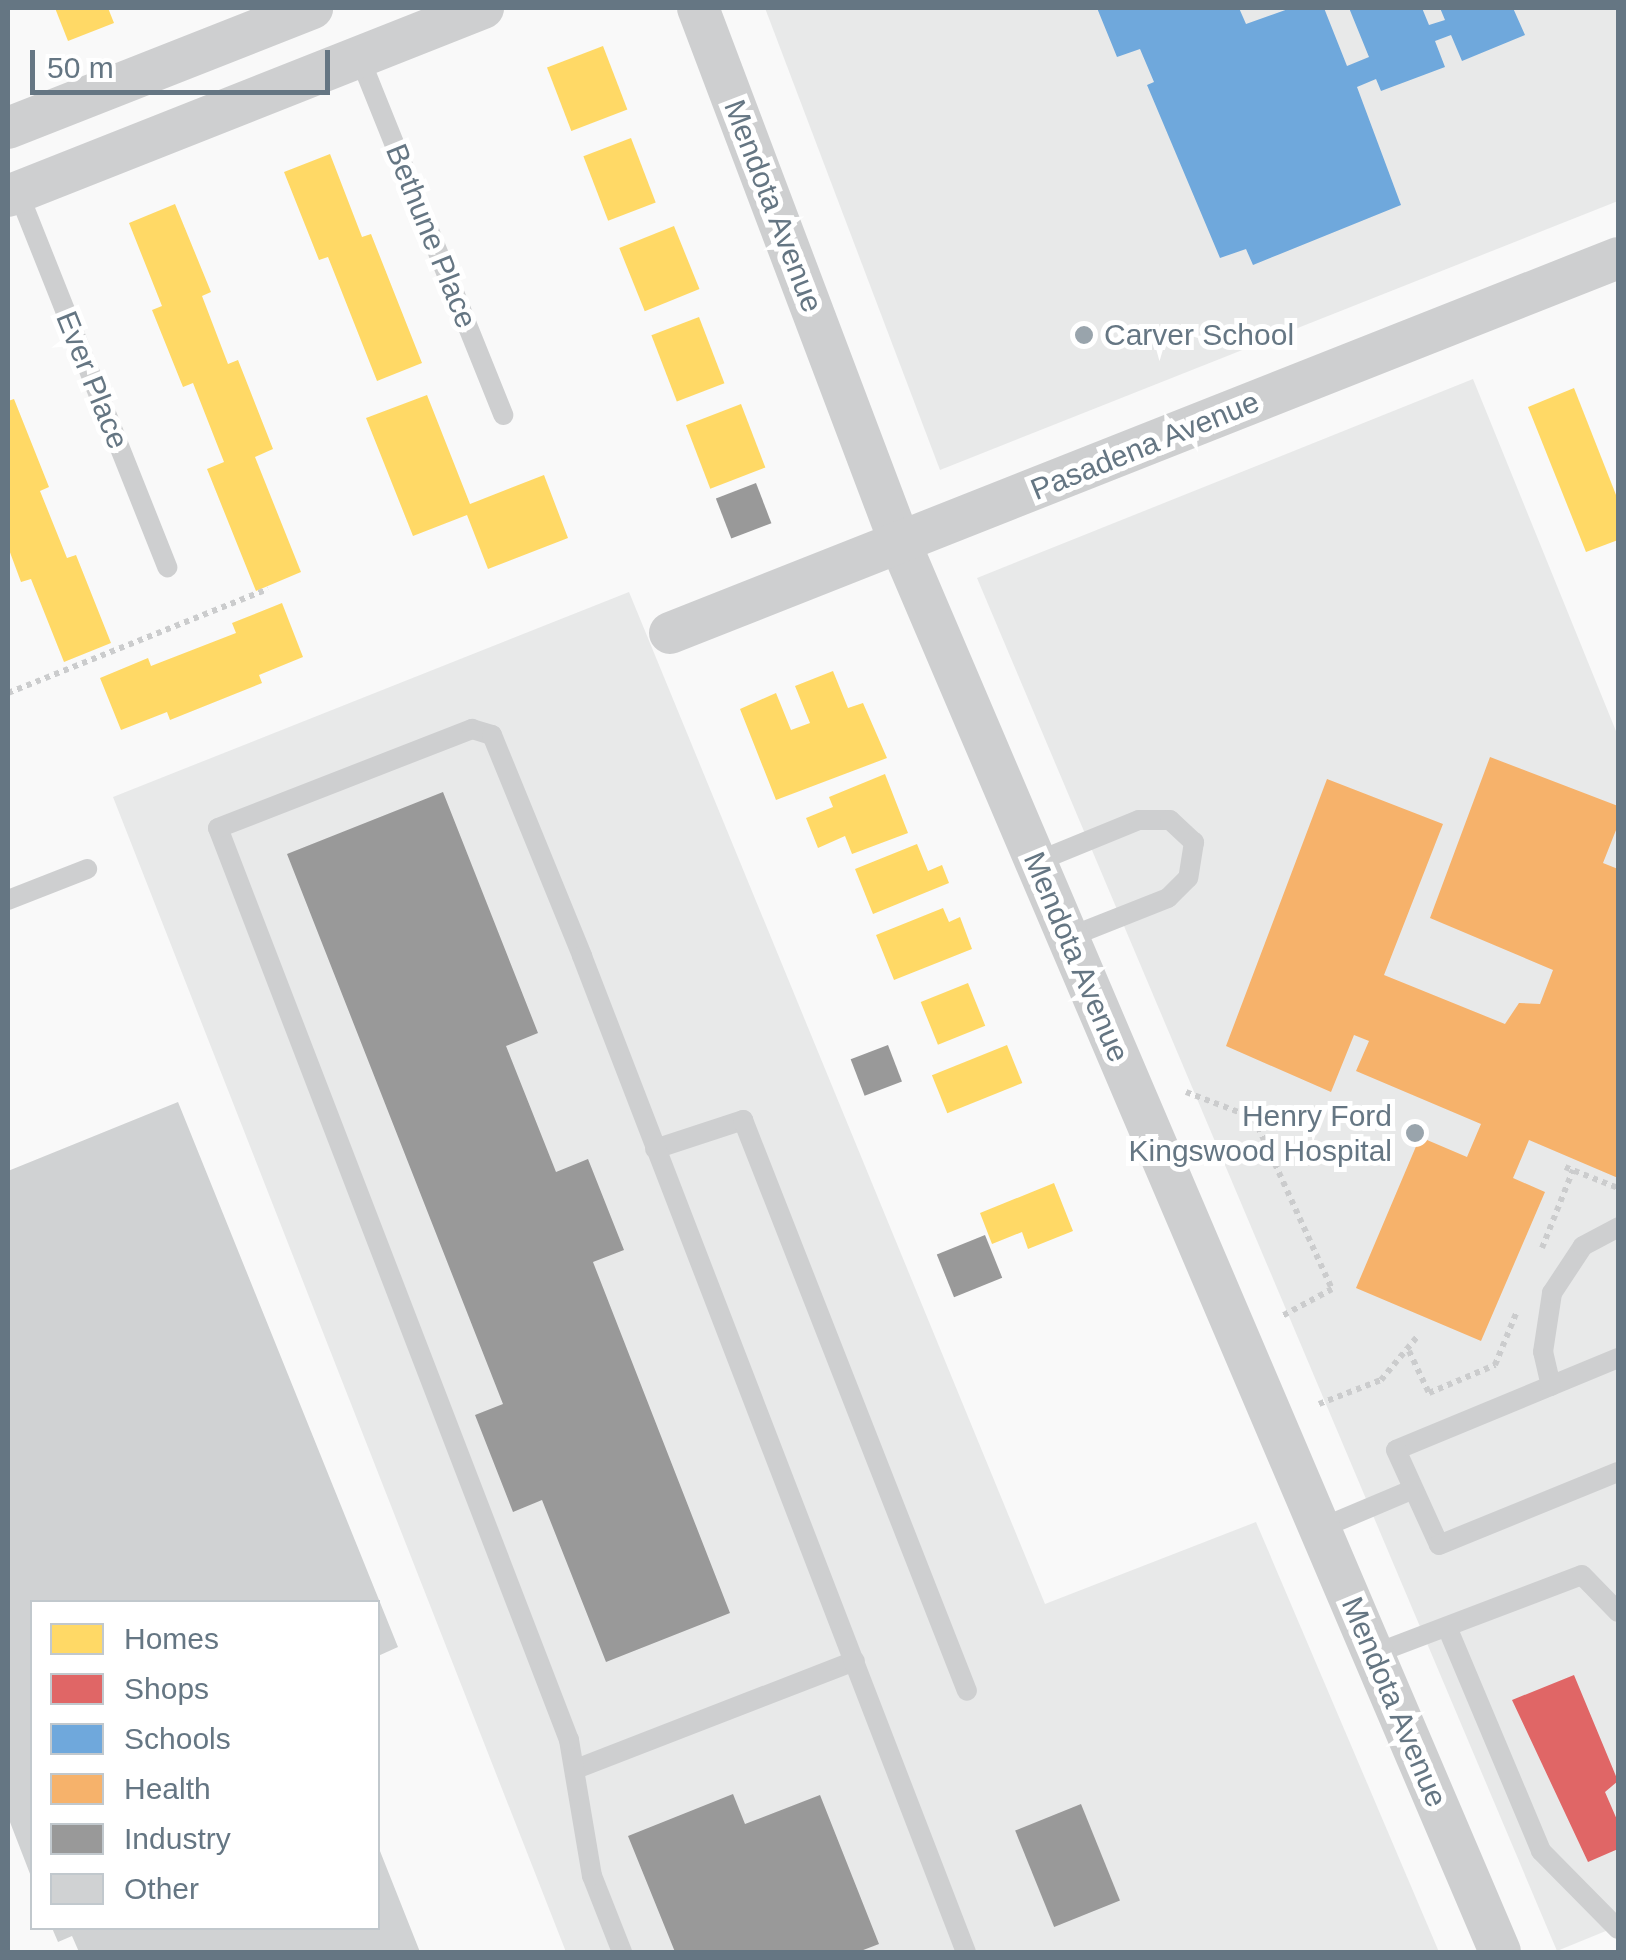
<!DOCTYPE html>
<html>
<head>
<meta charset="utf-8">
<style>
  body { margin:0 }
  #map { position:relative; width:1626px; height:1960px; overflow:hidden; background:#f9f9f9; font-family:Arial,sans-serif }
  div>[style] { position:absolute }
  .built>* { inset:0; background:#e8e9e9 }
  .homes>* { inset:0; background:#ffd966; transform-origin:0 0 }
  .shops>* { inset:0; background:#e06666 }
  .schools>* { inset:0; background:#6fa8dc }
  .health>* { inset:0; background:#f6b26b }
  .industry>* { inset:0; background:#999; transform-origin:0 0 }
  .building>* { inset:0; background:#d0d2d3 }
  .path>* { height:6px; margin-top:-3px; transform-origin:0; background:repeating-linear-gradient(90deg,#cbcccd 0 5px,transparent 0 10px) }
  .service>* { height:20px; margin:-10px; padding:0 10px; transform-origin:10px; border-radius:10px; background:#cecfd0 }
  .minor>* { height:42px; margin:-21px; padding:0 21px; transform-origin:21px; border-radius:21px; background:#cecfd0 }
  .dots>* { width:28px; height:28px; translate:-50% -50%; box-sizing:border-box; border:5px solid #fff; border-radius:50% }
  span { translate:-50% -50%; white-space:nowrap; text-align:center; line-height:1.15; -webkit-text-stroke:10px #fff; paint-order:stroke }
  .street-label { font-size:30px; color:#657683 }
  .poi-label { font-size:30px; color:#657683 }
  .left { translate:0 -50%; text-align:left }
  .right { translate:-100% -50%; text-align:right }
  .frame { position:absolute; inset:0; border:10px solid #657683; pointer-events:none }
  .legend { position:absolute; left:30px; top:1600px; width:350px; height:330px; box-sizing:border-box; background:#fff; border:2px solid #c1c8cd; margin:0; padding:12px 18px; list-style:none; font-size:30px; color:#657683 }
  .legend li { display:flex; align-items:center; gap:20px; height:50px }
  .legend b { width:50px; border:2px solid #c1c8cd }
  .scale { position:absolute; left:30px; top:50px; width:300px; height:45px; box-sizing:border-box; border:5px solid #657683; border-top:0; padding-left:12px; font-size:30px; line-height:35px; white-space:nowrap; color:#657683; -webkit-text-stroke:8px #fff; paint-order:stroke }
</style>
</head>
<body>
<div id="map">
  <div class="built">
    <div style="clip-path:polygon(765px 8px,1618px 8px,1618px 201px,940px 470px)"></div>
    <div style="clip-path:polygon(1473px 379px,1618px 736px,1618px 1926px,1557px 1951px,977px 578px)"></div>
    <div style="clip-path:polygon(629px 592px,1045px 1604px,1256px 1522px,1439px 1952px,566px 1952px,113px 797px)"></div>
  </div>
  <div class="homes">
    <div style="clip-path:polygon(55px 8px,108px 8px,114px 23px,68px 41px)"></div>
    <div style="left:603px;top:46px;width:68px;height:60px;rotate:69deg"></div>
    <div style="left:631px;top:138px;width:69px;height:51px;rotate:69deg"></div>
    <div style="clip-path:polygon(330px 154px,362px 237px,371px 234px,422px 363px,377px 381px,328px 257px,319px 260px,284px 172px)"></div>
    <div style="clip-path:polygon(175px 204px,211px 292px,202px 296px,228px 364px,238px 360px,273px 449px,255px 457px,301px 572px,256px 591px,207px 469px,224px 462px,193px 383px,183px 387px,152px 310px,162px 306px,129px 223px)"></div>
    <div style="left:674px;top:226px;width:68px;height:59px;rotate:68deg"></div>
    <div style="left:699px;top:317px;width:71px;height:51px;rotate:69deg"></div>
    <div style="clip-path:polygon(1574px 388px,1618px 500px,1618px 540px,1586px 552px,1528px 407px)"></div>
    <div style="clip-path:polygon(427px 395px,470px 504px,544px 475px,568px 538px,488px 569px,467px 515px,413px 536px,366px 418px)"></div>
    <div style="clip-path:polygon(14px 399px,49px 487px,40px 491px,67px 558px,76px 555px,111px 643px,64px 662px,31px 579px,21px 582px,8px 547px,8px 401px)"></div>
    <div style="left:741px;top:404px;width:68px;height:59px;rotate:69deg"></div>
    <div style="clip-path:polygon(282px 603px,303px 657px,259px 675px,262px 683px,170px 720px,167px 712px,121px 730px,100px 678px,148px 658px,151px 666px,236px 633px,232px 623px)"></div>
    <div style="clip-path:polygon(833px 671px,848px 708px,863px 703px,887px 758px,776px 800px,740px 709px,776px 693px,791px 730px,810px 723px,795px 686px)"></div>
    <div style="clip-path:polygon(885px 774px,908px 833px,852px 854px,845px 836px,818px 848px,806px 818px,833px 807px,829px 797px)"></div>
    <div style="clip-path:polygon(917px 844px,928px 871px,942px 865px,949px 883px,873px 914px,855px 869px)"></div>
    <div style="clip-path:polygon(943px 908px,949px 922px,960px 917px,972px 949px,894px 980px,876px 935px)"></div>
    <div style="left:968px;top:983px;width:46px;height:51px;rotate:68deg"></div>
    <div style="left:1007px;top:1045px;width:41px;height:81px;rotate:68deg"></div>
    <div style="clip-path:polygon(1054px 1183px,1073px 1231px,1028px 1249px,1022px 1232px,992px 1244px,980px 1213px)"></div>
  </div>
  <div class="shops">
    <div style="clip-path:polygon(1574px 1675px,1618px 1781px,1605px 1792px,1618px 1822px,1618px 1849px,1588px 1862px,1512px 1700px)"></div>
  </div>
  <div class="schools">
    <div style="clip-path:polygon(1097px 8px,1239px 8px,1246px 24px,1291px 8px,1324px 8px,1347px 66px,1369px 57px,1349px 8px,1422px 8px,1429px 25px,1445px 20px,1440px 8px,1513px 8px,1525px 35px,1462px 61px,1451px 35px,1435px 41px,1445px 67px,1381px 91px,1376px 79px,1357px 87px,1401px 205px,1253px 265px,1246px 249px,1220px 258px,1147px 85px,1154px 82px,1140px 49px,1117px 57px)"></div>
  </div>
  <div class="health">
    <div style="clip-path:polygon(1490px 757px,1618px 806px,1618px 825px,1603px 863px,1618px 869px,1618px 1178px,1529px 1140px,1513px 1178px,1545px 1192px,1481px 1341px,1356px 1288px,1420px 1137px,1467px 1157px,1481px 1124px,1356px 1071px,1369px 1041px,1354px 1035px,1331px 1092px,1226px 1046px,1327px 779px,1443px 824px,1384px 975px,1505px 1024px,1519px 1003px,1540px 1004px,1553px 970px,1430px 918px)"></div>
  </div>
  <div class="industry">
    <div style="left:756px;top:483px;width:43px;height:43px;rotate:69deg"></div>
    <div style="clip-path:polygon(443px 792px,538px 1033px,506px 1046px,556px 1172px,588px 1159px,624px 1250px,593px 1262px,730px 1613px,606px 1662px,542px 1500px,513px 1512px,475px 1415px,503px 1404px,287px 854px)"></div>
    <div style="left:888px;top:1045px;width:39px;height:40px;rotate:69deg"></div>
    <div style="left:985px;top:1235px;width:46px;height:52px;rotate:68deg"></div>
    <div style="clip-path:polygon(733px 1794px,745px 1824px,820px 1795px,879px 1944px,858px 1952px,675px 1952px,628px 1836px)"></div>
    <div style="left:1081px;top:1804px;width:104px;height:71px;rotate:68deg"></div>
  </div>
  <div class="building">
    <div style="clip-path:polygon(178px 1102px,398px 1647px,378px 1656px,378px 1602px,32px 1602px,32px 1879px,8px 1817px,8px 1171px)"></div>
    <div style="clip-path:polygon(378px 1846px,420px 1952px,79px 1952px,72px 1936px,58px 1942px,52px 1928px,378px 1928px)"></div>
  </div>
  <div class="path">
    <div style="left:8px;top:693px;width:280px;rotate:-21.8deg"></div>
    <div style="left:1186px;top:1092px;width:73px;rotate:20.9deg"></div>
    <div style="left:1254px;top:1118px;width:188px;rotate:65.5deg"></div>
    <div style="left:1332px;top:1289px;width:57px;rotate:151.6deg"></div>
    <div style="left:1565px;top:1167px;width:57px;rotate:21.6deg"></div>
    <div style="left:1542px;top:1248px;width:84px;rotate:-68.3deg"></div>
    <div style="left:1409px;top:1351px;width:47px;rotate:64.5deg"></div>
    <div style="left:1429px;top:1393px;width:72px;rotate:-23deg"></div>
    <div style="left:1495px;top:1365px;width:58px;rotate:-67.8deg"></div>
    <div style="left:1319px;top:1404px;width:66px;rotate:-21.2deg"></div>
    <div style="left:1381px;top:1380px;width:56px;rotate:-50.1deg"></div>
  </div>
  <div class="service">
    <div style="left:359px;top:56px;width:387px;rotate:68.1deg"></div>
    <div style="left:18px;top:192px;width:404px;rotate:68.3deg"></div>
    <div style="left:1036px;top:862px;width:111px;rotate:-22.2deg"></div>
    <div style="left:1139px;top:820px;width:31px"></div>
    <div style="left:1170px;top:820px;width:33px;rotate:43deg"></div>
    <div style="left:1194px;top:842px;width:36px;rotate:99deg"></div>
    <div style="left:1188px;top:878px;width:28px;rotate:135deg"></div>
    <div style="left:1168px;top:898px;width:109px;rotate:158.4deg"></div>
    <div style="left:8px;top:900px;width:85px;rotate:-21.4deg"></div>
    <div style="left:655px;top:1149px;width:93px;rotate:-18.2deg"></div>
    <div style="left:743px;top:1120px;width:613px;rotate:68.58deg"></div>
    <div style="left:1618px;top:1358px;width:240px;rotate:157.5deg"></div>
    <div style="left:1396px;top:1450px;width:104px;rotate:65.6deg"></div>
    <div style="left:1439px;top:1545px;width:193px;rotate:-22.2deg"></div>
    <div style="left:1551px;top:1386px;width:35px;rotate:-103deg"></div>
    <div style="left:1543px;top:1352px;width:60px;rotate:-81.3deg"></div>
    <div style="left:1552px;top:1293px;width:56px;rotate:-56.6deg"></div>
    <div style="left:1583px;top:1246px;width:40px;rotate:-28deg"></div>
    <div style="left:1319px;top:1529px;width:98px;rotate:-22.9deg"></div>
    <div style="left:1447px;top:1627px;width:243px;rotate:67.2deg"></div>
    <div style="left:1541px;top:1851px;width:110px;rotate:45.4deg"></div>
    <div style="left:1374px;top:1654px;width:222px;rotate:-20.8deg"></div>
    <div style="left:1582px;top:1575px;width:52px;rotate:45.8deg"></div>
    <div style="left:576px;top:1769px;width:299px;rotate:-21.2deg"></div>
    <div style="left:622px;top:1952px;width:82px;rotate:-111.5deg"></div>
    <div style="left:592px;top:1876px;width:138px;rotate:-99.6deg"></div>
    <div style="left:569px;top:1740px;width:977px;rotate:-111.05deg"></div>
    <div style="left:218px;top:828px;width:273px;rotate:-21.3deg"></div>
    <div style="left:472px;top:729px;width:21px;rotate:17deg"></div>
    <div style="left:492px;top:735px;width:239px;rotate:67.8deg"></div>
    <div style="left:582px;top:956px;width:1067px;rotate:68.92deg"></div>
  </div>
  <div class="minor">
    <div style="left:698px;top:8px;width:572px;rotate:69.31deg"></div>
    <div style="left:900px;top:543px;width:1531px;rotate:66.93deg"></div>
    <div style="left:8px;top:128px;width:327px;rotate:-21.5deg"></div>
    <div style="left:8px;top:196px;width:511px;rotate:-21.59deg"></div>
    <div style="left:670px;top:633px;width:1019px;rotate:-21.58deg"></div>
  </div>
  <div class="dots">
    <div style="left:1084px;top:335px;background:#99a4ac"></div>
    <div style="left:1415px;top:1133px;background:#99a4ac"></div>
  </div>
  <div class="street-label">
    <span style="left:773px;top:206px;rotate:69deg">Mendota Avenue</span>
    <span style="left:431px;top:236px;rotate:68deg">Bethune Place</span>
    <span style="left:92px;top:380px;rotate:68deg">Ever Place</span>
    <span style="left:1145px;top:446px;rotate:-22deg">Pasadena Avenue</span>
    <span style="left:1076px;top:957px;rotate:67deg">Mendota Avenue</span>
    <span style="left:1394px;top:1702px;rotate:67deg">Mendota Avenue</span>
  </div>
  <div class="poi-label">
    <span class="left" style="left:1104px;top:335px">Carver School</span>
    <span class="right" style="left:1392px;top:1133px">Henry Ford<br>Kingswood Hospital</span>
  </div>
  <div class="frame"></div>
  <ul class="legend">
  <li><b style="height:28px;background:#ffd966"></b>Homes</li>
  <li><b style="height:28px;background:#e06666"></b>Shops</li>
  <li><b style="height:28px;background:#6fa8dc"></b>Schools</li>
  <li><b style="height:28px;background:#f6b26b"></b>Health</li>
  <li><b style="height:28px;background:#999"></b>Industry</li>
  <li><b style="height:28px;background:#d0d2d3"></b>Other</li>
  </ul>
  <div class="scale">50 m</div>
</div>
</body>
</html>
